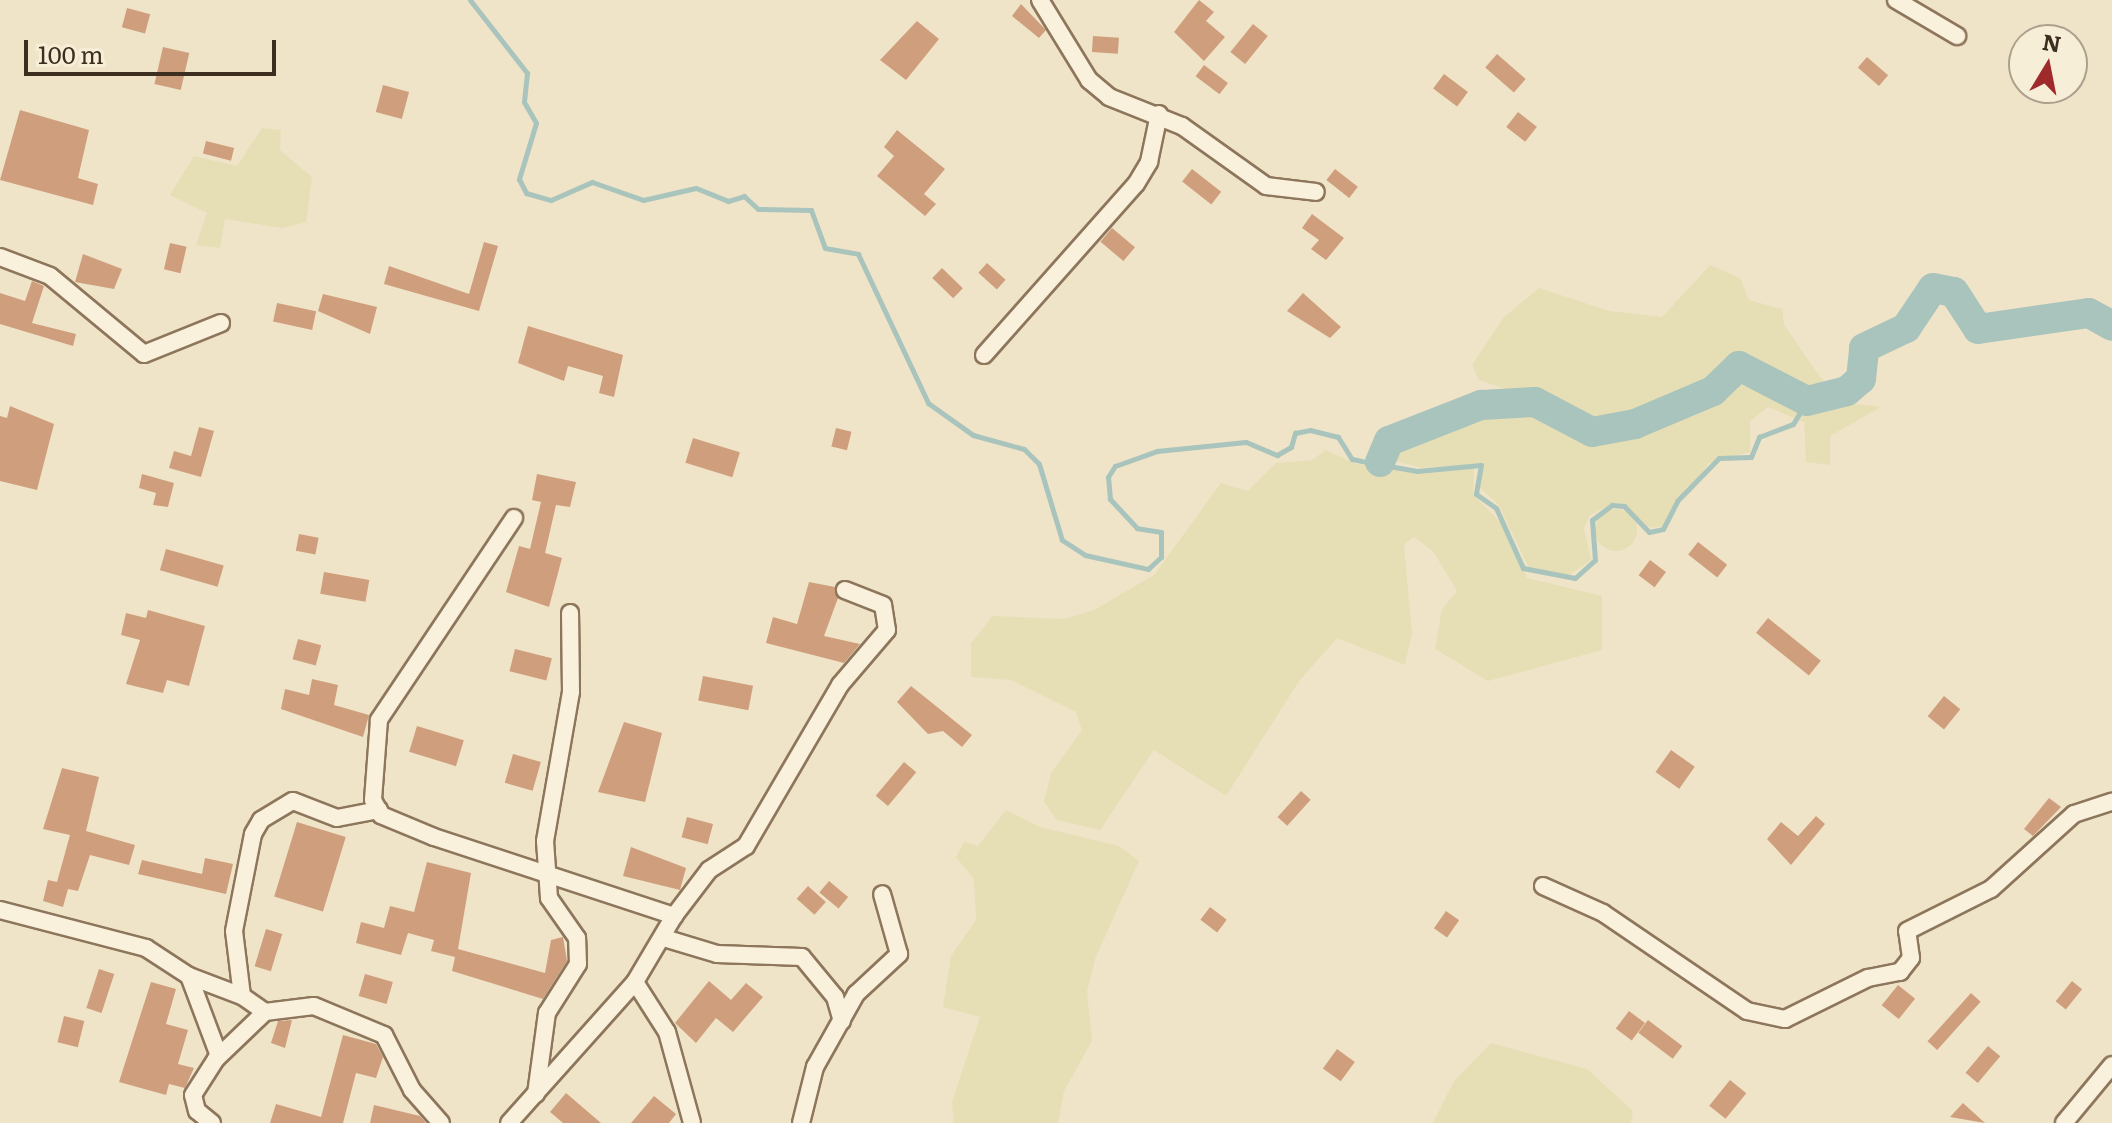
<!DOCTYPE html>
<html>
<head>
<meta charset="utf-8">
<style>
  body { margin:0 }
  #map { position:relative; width:2112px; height:1123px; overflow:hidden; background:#f0e4c8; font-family:Literata,serif }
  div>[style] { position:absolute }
  .farmland>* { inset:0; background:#e6deb5 }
  .round { border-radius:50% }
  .stream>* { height:5px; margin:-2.5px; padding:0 2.5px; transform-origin:2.5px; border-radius:2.5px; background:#a9c4bc }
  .river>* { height:30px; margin:-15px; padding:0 15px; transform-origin:15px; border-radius:15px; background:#a9c4bc }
  .building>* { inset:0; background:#cf9f7d; transform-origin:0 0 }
  .roads { filter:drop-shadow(2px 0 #8d765c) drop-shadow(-2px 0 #8d765c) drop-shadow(0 2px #8d765c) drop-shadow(0 -2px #8d765c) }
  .minor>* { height:16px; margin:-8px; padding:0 8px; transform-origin:8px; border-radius:8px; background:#faf1dc }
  span { translate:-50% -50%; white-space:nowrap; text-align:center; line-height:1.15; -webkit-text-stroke:6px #f7eed8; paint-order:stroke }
  .north { position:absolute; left:2008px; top:24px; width:80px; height:80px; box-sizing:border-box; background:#f7eed8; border:2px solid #ada18e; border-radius:50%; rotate:10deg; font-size:22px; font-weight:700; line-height:32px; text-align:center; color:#3d2e20 }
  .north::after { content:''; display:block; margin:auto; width:28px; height:36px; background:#9e2a2b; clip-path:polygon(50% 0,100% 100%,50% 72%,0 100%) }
  .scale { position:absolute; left:24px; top:40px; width:252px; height:36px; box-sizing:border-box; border:4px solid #3d2e20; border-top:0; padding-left:10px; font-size:24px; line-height:28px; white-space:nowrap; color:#3d2e20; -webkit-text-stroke:6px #f7eed8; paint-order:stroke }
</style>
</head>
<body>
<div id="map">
  <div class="farmland">
    <div style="clip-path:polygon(262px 128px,281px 130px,280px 150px,312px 177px,306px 222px,282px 228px,225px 219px,220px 248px,196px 245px,207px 213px,170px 195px,194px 156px,237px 166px)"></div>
    <div style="clip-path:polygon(1710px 265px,1740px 278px,1749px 300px,1782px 309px,1784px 325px,1821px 378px,1855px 404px,1881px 407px,1830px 436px,1830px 465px,1806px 462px,1804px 422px,1768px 407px,1750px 421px,1750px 452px,1709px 463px,1663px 526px,1650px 528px,1617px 502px,1590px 515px,1584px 528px,1591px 560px,1569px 575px,1529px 568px,1498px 504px,1479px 487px,1484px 464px,1421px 468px,1386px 458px,1396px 442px,1475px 411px,1529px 408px,1566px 428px,1570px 422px,1549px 404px,1479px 380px,1472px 365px,1504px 317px,1539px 288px,1609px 311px,1662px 317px)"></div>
    <div style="clip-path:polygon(1326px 450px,1356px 464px,1416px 473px,1474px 468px,1473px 494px,1502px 524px,1527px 578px,1602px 596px,1602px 650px,1488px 681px,1435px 649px,1442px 609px,1457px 591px,1433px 551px,1414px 537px,1404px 545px,1412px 633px,1405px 665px,1337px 638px,1299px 681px,1226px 796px,1154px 750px,1100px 830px,1057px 820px,1044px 802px,1051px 773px,1082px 730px,1076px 712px,1011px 680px,971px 677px,971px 644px,992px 616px,1064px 619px,1094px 610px,1154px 575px,1221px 483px,1248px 491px,1276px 463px,1312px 460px)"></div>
    <div class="round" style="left:1595px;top:509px;width:42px;height:42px"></div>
    <div style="clip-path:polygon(1006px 810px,1040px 827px,1119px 846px,1139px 861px,1095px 959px,1087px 992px,1092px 1041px,1064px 1091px,1058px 1123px,954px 1123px,952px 1102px,980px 1017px,943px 1007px,951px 956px,976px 920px,974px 879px,956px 857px,964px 842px,978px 846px)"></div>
    <div style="clip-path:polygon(1491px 1043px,1587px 1069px,1633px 1111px,1631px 1123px,1433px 1123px,1454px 1081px)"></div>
  </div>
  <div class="stream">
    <div style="left:470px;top:0;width:93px;rotate:52deg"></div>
    <div style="left:527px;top:73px;width:29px;rotate:96deg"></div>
    <div style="left:524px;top:102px;width:24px;rotate:60deg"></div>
    <div style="left:536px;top:123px;width:59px;rotate:106.9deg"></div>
    <div style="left:519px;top:179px;width:16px;rotate:63deg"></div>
    <div style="left:526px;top:193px;width:26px;rotate:16deg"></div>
    <div style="left:551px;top:200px;width:45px;rotate:-23.7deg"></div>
    <div style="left:592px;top:182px;width:54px;rotate:19.4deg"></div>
    <div style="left:643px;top:200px;width:54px;rotate:-12.8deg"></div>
    <div style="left:696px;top:188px;width:35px;rotate:22deg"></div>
    <div style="left:728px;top:201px;width:17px;rotate:-17deg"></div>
    <div style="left:744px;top:196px;width:19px;rotate:43deg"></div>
    <div style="left:758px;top:209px;width:53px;rotate:1.1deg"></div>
    <div style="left:811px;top:210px;width:40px;rotate:69.8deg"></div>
    <div style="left:825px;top:248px;width:34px;rotate:10deg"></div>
    <div style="left:858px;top:254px;width:165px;rotate:64.8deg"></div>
    <div style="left:928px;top:403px;width:55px;rotate:35.4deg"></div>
    <div style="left:973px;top:435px;width:53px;rotate:15.4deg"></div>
    <div style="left:1024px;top:449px;width:21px;rotate:45deg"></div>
    <div style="left:1039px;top:464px;width:79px;rotate:73.2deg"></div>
    <div style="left:1062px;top:540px;width:27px;rotate:33deg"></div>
    <div style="left:1085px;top:555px;width:65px;rotate:12.5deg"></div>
    <div style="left:1148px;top:569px;width:18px;rotate:-43deg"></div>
    <div style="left:1161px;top:557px;width:25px;rotate:-90deg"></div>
    <div style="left:1161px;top:532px;width:24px;rotate:-171deg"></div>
    <div style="left:1137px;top:528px;width:40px;rotate:-133deg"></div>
    <div style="left:1110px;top:499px;width:22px;rotate:-95deg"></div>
    <div style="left:1108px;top:477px;width:13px;rotate:-58deg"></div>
    <div style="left:1115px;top:466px;width:45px;rotate:-19.7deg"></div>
    <div style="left:1157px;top:451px;width:89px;rotate:-5.8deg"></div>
    <div style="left:1246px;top:442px;width:34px;rotate:23deg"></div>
    <div style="left:1277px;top:455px;width:16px;rotate:-30deg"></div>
    <div style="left:1291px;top:447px;width:15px;rotate:-74deg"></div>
    <div style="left:1295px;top:433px;width:15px;rotate:-11deg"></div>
    <div style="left:1310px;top:430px;width:29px;rotate:14deg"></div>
    <div style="left:1338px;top:437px;width:26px;rotate:58deg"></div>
    <div style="left:1352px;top:459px;width:14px;rotate:12deg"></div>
    <div style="left:1366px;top:462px;width:52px;rotate:10deg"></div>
    <div style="left:1417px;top:471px;width:64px;rotate:-5.4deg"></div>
    <div style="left:1481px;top:465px;width:29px;rotate:100deg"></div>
    <div style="left:1476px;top:494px;width:24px;rotate:35deg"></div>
    <div style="left:1496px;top:508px;width:66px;rotate:65.8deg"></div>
    <div style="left:1523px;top:568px;width:53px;rotate:10.9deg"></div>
    <div style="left:1575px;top:578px;width:27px;rotate:-42deg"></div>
    <div style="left:1595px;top:560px;width:40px;rotate:-94.3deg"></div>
    <div style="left:1592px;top:520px;width:25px;rotate:-37deg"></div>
    <div style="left:1612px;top:505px;width:12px;rotate:5deg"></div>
    <div style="left:1624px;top:506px;width:36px;rotate:46deg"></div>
    <div style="left:1649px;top:532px;width:14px;rotate:-12deg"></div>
    <div style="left:1663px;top:529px;width:31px;rotate:-63deg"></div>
    <div style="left:1677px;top:501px;width:60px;rotate:-45.7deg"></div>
    <div style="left:1719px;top:458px;width:32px;rotate:-2deg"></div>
    <div style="left:1751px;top:457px;width:22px;rotate:-68deg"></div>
    <div style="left:1759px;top:437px;width:36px;rotate:-21deg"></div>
    <div style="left:1793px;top:424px;width:27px;rotate:-59deg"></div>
  </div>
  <div class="river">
    <div style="left:1380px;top:462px;width:23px;rotate:-67deg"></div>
    <div style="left:1389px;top:441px;width:99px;rotate:-21.4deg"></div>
    <div style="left:1481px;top:405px;width:54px;rotate:-3.2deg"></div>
    <div style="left:1535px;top:402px;width:64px;rotate:27.8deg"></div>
    <div style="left:1592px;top:432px;width:44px;rotate:-10.5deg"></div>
    <div style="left:1635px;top:424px;width:85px;rotate:-22.9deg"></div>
    <div style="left:1713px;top:391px;width:36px;rotate:-44deg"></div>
    <div style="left:1739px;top:366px;width:76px;rotate:27.2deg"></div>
    <div style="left:1807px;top:401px;width:41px;rotate:-14deg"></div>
    <div style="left:1847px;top:391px;width:18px;rotate:-41deg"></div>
    <div style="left:1861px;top:379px;width:31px;rotate:-84deg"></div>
    <div style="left:1864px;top:348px;width:47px;rotate:-25.5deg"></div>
    <div style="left:1906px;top:328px;width:48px;rotate:-56deg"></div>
    <div style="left:1933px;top:288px;width:21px;rotate:11deg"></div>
    <div style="left:1954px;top:292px;width:44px;rotate:57deg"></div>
    <div style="left:1978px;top:329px;width:112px;rotate:-8.2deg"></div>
    <div style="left:2089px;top:313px;width:26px;rotate:29deg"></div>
  </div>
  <div class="building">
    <div style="clip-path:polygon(1199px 0,1214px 12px,1206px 21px,1225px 37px,1204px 61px,1174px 32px)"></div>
    <div style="clip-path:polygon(1021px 4px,1046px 30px,1039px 38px,1012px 16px)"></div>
    <div style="left:127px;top:8px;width:24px;height:20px;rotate:15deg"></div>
    <div style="clip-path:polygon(917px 21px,939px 39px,906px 80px,880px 60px)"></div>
    <div style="left:1253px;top:24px;width:19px;height:36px;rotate:39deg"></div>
    <div style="left:1093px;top:36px;width:26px;height:16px;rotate:4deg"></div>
    <div style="left:163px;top:47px;width:27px;height:38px;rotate:13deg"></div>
    <div style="left:1497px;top:54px;width:38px;height:18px;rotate:41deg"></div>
    <div style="left:1867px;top:57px;width:28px;height:14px;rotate:41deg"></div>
    <div style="left:1204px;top:65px;width:30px;height:14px;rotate:37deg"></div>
    <div style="left:1444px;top:74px;width:30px;height:18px;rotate:37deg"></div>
    <div style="left:383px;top:85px;width:27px;height:28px;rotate:15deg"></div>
    <div style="clip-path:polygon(20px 110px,89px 130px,78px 178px,98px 184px,93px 205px,0 180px)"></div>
    <div style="left:1518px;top:112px;width:24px;height:19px;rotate:38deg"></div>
    <div style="clip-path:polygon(897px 130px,945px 169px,924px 194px,936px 204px,925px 216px,877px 176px,894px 156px,884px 147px)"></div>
    <div style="left:206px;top:141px;width:29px;height:13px;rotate:14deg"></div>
    <div style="left:1192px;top:169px;width:37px;height:16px;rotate:38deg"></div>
    <div style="left:1335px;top:169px;width:29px;height:14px;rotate:38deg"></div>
    <div style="clip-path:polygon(1312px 214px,1344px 238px,1326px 260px,1311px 249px,1319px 240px,1302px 228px)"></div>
    <div style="left:1112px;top:228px;width:30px;height:18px;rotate:40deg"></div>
    <div style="clip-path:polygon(484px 242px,498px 246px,479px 311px,384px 284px,389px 266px,469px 294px)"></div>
    <div style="left:170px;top:243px;width:17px;height:27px;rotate:13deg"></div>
    <div style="clip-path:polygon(83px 254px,122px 269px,114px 289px,75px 282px)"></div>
    <div style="left:987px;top:263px;width:25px;height:13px;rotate:42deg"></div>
    <div style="left:942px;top:268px;width:29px;height:14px;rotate:44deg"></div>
    <div style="clip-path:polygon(32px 281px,44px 286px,32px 323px,76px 334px,73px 346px,0 324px,0 293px,25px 301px)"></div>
    <div style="clip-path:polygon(1303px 293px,1341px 327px,1330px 338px,1287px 311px)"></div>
    <div style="clip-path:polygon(323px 294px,377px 307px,370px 334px,318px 311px)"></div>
    <div style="left:277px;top:303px;width:40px;height:19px;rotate:12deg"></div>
    <div style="clip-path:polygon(528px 326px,623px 355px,614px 397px,599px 393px,603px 376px,568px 366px,564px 381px,518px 363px)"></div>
    <div style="clip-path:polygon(10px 406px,54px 424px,37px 490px,0 481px,0 416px,7px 418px)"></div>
    <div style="clip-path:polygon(199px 427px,214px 431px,201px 477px,169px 468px,174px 451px,191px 456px)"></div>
    <div style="left:836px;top:428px;width:16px;height:19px;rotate:14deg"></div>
    <div style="left:693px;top:438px;width:49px;height:26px;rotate:17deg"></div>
    <div style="clip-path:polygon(142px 474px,174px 483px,168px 507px,153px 505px,156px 493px,139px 488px)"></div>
    <div style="clip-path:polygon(537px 474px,576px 482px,570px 507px,556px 505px,545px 553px,562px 558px,549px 607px,506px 592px,519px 546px,530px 549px,541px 502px,532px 500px)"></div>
    <div style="left:299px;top:534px;width:20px;height:17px;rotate:11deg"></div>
    <div style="left:1698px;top:542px;width:37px;height:16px;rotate:38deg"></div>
    <div style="left:166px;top:549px;width:60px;height:22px;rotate:16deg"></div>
    <div style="left:1650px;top:560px;width:20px;height:19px;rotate:37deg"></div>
    <div style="left:324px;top:572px;width:46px;height:22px;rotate:10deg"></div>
    <div style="clip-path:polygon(809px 582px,835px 587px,838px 598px,824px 636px,860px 644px,844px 663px,766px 643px,773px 617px,797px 624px)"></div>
    <div style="clip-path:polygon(148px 610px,205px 626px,189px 686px,167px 680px,163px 693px,126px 684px,140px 640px,121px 635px,126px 613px,146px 618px)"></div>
    <div style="left:1768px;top:618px;width:68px;height:19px;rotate:39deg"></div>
    <div style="left:298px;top:639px;width:24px;height:21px;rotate:15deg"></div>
    <div style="left:515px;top:649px;width:38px;height:23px;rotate:14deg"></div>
    <div style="left:703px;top:676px;width:51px;height:25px;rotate:11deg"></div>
    <div style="clip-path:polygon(312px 679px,338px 685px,334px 705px,369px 715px,363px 737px,281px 709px,285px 689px,309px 695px)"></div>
    <div style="clip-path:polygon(911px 686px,972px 735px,962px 747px,943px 731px,928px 734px,897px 702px)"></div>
    <div style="left:1944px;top:696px;width:21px;height:26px;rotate:39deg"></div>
    <div style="clip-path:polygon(624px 722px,662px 733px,645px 802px,598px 792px)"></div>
    <div style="left:417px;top:726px;width:49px;height:27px;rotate:17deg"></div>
    <div style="left:1671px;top:750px;width:29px;height:27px;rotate:35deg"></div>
    <div style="left:513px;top:754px;width:29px;height:30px;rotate:16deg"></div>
    <div style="left:904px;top:762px;width:16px;height:44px;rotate:40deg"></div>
    <div style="clip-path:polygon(62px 768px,99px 777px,86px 831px,135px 845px,129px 865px,90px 855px,78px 891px,68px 889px,63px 907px,43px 901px,48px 880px,57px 882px,70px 835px,43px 829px)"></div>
    <div style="left:1301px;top:791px;width:13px;height:35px;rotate:42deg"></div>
    <div style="clip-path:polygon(2049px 798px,2061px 807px,2033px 836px,2024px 829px)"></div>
    <div style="clip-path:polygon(1816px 816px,1825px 824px,1791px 865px,1767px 839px,1781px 822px,1798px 836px)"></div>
    <div style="left:687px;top:817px;width:27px;height:21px;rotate:15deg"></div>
    <div style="left:297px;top:822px;width:51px;height:78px;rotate:17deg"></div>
    <div style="clip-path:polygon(631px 847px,686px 868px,680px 890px,623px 876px)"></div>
    <div style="clip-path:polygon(205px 858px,233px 864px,226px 894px,138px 874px,142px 860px,202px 874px)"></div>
    <div style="clip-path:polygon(427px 862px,471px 873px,458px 949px,545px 973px,551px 940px,563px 937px,567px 961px,543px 999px,452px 971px,455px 957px,431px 951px,434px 940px,408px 933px,401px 955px,356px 943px,361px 922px,384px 928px,390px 906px,414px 912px)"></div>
    <div style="left:829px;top:881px;width:25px;height:15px;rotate:40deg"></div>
    <div style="left:808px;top:886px;width:24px;height:17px;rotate:42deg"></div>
    <div style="left:1210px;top:907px;width:21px;height:16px;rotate:37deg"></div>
    <div style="left:1446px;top:911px;width:16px;height:21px;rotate:35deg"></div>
    <div style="left:266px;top:929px;width:17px;height:39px;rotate:17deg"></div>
    <div style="left:99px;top:969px;width:16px;height:41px;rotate:18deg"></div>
    <div style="left:365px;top:974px;width:29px;height:23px;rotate:16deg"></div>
    <div style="clip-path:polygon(709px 981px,731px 1000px,746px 983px,763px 997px,733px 1032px,716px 1018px,696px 1043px,675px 1023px)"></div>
    <div style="left:2072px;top:981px;width:13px;height:26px;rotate:39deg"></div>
    <div style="clip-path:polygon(151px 982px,176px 989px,166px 1024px,188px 1030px,178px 1064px,194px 1068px,185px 1088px,169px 1084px,166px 1095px,119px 1082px)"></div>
    <div style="left:1898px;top:985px;width:22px;height:26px;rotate:39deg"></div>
    <div style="left:1971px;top:993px;width:13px;height:65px;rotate:42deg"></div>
    <div style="left:1629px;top:1011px;width:20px;height:22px;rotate:37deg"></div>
    <div style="left:64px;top:1016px;width:21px;height:27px;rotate:14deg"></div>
    <div style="clip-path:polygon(292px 1020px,285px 1048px,271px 1043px,278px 1021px)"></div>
    <div style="left:1648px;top:1020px;width:43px;height:16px;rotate:37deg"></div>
    <div style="clip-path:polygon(343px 1035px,376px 1044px,383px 1057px,376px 1078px,356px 1073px,343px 1123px,270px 1123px,276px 1104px,321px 1117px)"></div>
    <div style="left:1988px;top:1046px;width:16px;height:35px;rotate:40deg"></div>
    <div style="left:1337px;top:1049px;width:22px;height:24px;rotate:36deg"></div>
    <div style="left:1730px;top:1080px;width:21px;height:33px;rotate:39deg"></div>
    <div style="clip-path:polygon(566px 1093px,601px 1123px,563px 1123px,550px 1112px)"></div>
    <div style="clip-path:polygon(654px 1096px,676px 1114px,669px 1123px,631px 1123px)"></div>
    <div style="clip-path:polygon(1963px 1103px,1985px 1123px,1950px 1117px)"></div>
    <div style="clip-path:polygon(374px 1105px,420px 1116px,426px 1123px,370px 1123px)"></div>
  </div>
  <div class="roads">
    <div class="minor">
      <div style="left:1040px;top:0;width:94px;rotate:58.5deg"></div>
      <div style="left:1089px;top:80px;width:26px;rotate:40deg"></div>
      <div style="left:1109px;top:97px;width:79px;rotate:21.7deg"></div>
      <div style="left:1182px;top:126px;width:103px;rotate:35.5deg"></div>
      <div style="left:1266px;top:186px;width:50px;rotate:6.8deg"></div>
      <div style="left:1896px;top:0;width:71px;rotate:30.5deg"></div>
      <div style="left:0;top:257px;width:53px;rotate:20.8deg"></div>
      <div style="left:50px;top:276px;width:122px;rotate:39.7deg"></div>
      <div style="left:144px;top:354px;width:83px;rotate:-21.9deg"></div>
      <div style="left:984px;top:355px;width:229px;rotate:-48.4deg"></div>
      <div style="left:1136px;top:184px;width:26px;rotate:-59deg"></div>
      <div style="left:1149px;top:162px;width:49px;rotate:-78.2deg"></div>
      <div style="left:514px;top:518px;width:243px;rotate:123.8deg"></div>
      <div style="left:379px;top:720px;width:80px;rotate:94.3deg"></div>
      <div style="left:373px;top:800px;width:17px;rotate:62deg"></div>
      <div style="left:381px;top:815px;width:57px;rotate:22.5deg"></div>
      <div style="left:434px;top:837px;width:253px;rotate:18.2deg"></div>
      <div style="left:674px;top:916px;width:77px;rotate:120.6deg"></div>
      <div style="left:1543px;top:886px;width:66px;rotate:24.2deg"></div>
      <div style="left:1603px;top:913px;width:174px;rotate:34.2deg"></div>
      <div style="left:1747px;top:1011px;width:39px;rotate:12deg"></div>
      <div style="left:1785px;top:1019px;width:93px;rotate:-26.3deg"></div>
      <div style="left:1868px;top:978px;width:33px;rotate:-11deg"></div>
      <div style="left:1900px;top:972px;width:18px;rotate:-52deg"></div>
      <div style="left:1911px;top:958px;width:27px;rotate:-98deg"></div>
      <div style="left:1907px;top:931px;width:94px;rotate:-26.6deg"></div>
      <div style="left:1991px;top:889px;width:112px;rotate:-42.1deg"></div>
      <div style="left:2074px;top:814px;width:40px;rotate:-18deg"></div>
      <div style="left:0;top:910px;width:151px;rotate:14.6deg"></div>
      <div style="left:146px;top:948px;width:51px;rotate:33.1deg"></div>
      <div style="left:189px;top:976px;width:57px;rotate:20.7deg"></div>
      <div style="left:674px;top:916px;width:58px;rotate:-52.7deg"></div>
      <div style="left:709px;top:870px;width:44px;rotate:-33deg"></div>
      <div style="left:746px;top:846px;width:186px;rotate:-59.7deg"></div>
      <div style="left:840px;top:685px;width:72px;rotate:-49.5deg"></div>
      <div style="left:887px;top:630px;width:25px;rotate:-99deg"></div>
      <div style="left:883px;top:605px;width:41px;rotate:-158.5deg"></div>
      <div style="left:664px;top:938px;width:55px;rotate:16.8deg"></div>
      <div style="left:717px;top:954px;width:85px;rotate:2deg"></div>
      <div style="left:802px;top:957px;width:52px;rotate:50.5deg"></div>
      <div style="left:835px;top:997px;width:25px;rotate:74deg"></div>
      <div style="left:189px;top:976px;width:85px;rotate:69.4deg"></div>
      <div style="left:265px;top:1012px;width:28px;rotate:-145deg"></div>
      <div style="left:242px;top:996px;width:65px;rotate:-97deg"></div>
      <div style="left:234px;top:931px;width:99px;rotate:-78.9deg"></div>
      <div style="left:253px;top:834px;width:16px;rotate:-60deg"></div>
      <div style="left:261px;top:820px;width:37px;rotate:-31deg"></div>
      <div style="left:293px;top:801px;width:47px;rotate:21.1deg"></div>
      <div style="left:337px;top:818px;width:43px;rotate:-10.8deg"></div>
      <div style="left:536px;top:1094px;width:82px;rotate:-82.3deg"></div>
      <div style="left:547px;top:1013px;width:58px;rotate:-57.7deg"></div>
      <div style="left:578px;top:964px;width:26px;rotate:-92deg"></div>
      <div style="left:577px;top:938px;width:49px;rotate:-125deg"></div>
      <div style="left:549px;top:898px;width:57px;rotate:-94deg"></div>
      <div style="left:545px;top:841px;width:151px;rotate:-80.1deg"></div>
      <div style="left:571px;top:692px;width:79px;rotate:-90.7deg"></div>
      <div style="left:212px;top:1123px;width:19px;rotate:-141deg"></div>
      <div style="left:197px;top:1111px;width:16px;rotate:-104deg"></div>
      <div style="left:193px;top:1095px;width:43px;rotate:-57.4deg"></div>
      <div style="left:216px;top:1059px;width:68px;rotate:-43.8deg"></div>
      <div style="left:265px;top:1012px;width:49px;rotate:-7deg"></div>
      <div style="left:314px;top:1006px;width:76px;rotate:22.5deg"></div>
      <div style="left:384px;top:1035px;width:62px;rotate:63deg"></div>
      <div style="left:412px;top:1090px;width:44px;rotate:48.7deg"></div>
      <div style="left:509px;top:1123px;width:189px;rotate:-48.2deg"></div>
      <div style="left:635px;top:982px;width:59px;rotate:57.4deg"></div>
      <div style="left:667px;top:1032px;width:94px;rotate:74.6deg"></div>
      <div style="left:801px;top:1123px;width:58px;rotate:-76deg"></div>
      <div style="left:815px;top:1067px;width:84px;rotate:-60.7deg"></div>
      <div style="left:856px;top:994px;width:59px;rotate:-42.9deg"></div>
      <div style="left:899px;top:954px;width:62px;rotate:-105.8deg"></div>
      <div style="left:2064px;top:1123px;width:75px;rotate:-50.4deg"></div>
    </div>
  </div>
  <div class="north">N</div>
  <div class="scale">100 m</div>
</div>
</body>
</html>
